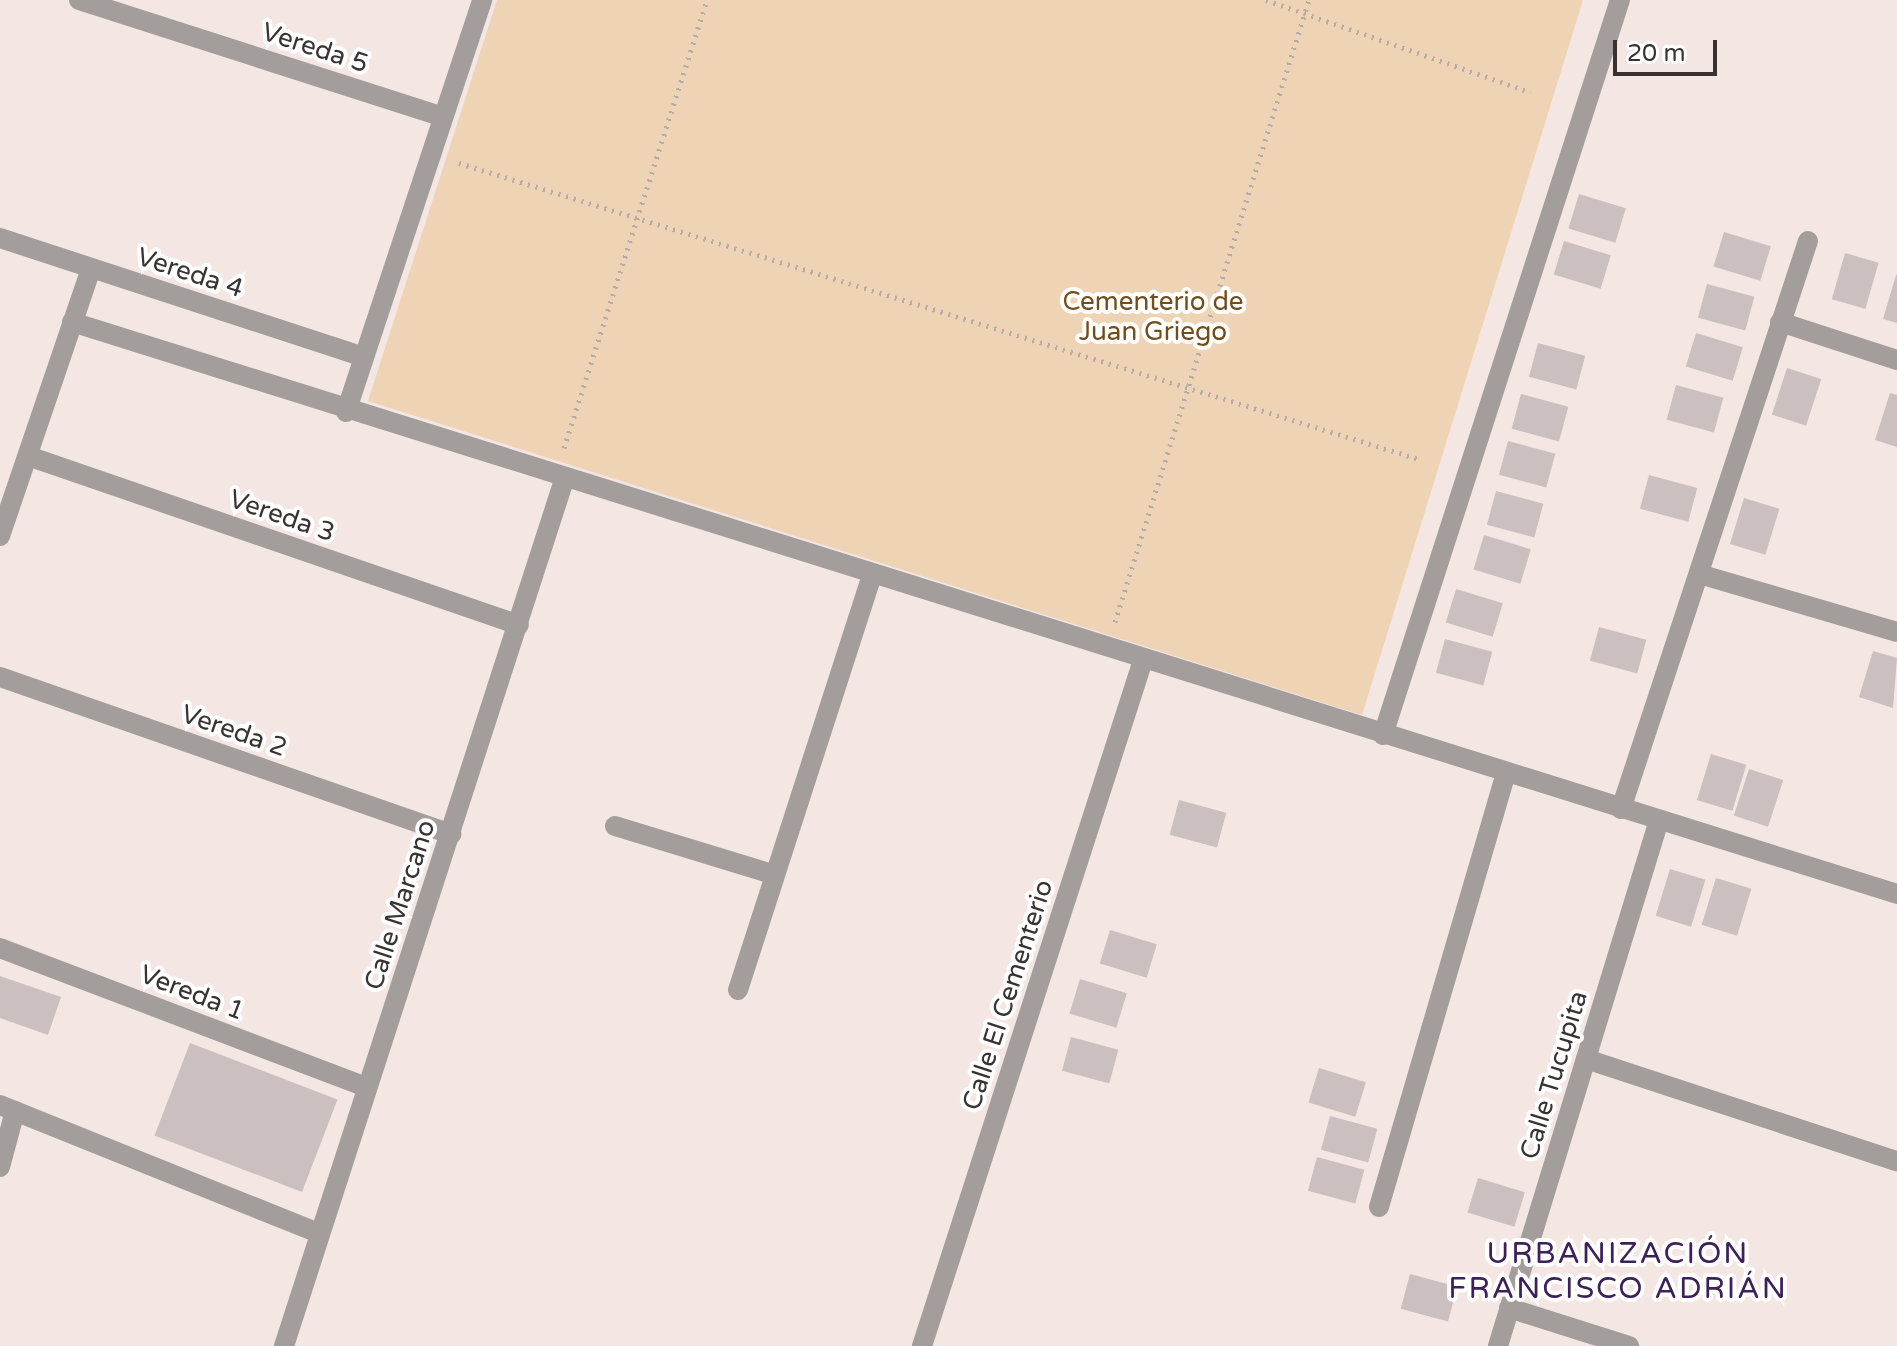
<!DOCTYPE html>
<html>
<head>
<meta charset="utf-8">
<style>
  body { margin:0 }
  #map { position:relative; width:1897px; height:1346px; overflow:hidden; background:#f3e6e3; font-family:"Varela Round",sans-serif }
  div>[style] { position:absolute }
  .green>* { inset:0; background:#eed3b4 }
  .building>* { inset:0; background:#ccbfc0; transform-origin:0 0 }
  .path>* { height:5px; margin-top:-2.5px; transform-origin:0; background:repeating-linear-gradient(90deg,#b5aba9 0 2px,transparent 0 8px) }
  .minor>* { height:20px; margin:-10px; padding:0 10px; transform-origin:10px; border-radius:10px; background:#a39e9c }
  span { translate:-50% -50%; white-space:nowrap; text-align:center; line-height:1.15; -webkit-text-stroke:8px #fff; paint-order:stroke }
  .street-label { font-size:26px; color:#383332 }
  .park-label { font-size:26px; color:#724c19 }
  .quarter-label { font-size:30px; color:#3b2059; letter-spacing:2px }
  .scale { position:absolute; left:1613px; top:40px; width:104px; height:36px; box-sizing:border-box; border:4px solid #383332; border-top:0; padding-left:10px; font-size:24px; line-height:28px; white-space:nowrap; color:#383332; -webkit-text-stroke:6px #fff; paint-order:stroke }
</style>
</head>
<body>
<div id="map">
  <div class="green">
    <div style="clip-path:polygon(497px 0,1583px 0,1362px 715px,368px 401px)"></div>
  </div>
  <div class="building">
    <div style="left:1579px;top:194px;width:49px;height:36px;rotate:17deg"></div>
    <div style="left:1724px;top:232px;width:49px;height:36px;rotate:17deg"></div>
    <div style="left:1564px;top:241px;width:49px;height:35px;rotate:17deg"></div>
    <div style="left:1845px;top:253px;width:35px;height:48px;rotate:16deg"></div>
    <div style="clip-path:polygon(1896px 275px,1897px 275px,1897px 323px,1883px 319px)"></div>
    <div style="left:1707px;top:284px;width:49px;height:35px;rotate:15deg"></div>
    <div style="left:1696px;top:333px;width:49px;height:35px;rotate:17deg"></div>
    <div style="left:1538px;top:343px;width:49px;height:35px;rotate:15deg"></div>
    <div style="left:1787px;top:368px;width:36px;height:49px;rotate:18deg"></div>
    <div style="left:1676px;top:385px;width:49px;height:36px;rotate:15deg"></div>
    <div style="clip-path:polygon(1890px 393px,1897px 395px,1897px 447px,1875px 440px)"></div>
    <div style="left:1521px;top:394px;width:49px;height:36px;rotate:15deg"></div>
    <div style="left:1508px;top:441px;width:49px;height:35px;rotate:15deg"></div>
    <div style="left:1649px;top:475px;width:50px;height:35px;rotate:15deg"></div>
    <div style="left:1496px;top:491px;width:49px;height:35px;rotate:15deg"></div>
    <div style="left:1744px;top:498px;width:37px;height:48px;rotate:17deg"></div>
    <div style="left:1484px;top:535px;width:49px;height:36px;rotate:17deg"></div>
    <div style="left:1456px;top:589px;width:49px;height:35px;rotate:17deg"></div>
    <div style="left:1599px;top:627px;width:49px;height:35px;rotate:15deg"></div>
    <div style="left:1445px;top:639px;width:49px;height:35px;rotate:15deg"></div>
    <div style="clip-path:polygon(1873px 651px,1897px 658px,1893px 708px,1859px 697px)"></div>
    <div style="left:1711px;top:754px;width:37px;height:48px;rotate:17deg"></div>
    <div style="left:1749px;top:769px;width:36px;height:49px;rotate:18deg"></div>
    <div style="left:1179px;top:800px;width:49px;height:36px;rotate:15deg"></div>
    <div style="left:1670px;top:869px;width:37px;height:49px;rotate:17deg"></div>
    <div style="left:1716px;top:878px;width:37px;height:49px;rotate:17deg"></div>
    <div style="left:1110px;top:930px;width:49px;height:35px;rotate:17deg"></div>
    <div style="clip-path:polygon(0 976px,61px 997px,48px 1035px,0 1018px)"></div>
    <div style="left:1080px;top:979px;width:49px;height:36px;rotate:17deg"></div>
    <div style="left:1071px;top:1037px;width:49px;height:35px;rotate:15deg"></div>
    <div style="left:190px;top:1043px;width:158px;height:99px;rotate:21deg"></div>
    <div style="left:1319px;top:1068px;width:49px;height:36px;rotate:17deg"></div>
    <div style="left:1330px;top:1116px;width:49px;height:35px;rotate:15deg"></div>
    <div style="left:1317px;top:1157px;width:49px;height:35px;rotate:15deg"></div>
    <div style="left:1478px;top:1178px;width:49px;height:36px;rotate:17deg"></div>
    <div style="left:1410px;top:1274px;width:49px;height:36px;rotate:15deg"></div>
  </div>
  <div class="path">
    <div style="left:1266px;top:0;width:280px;rotate:19.2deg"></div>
    <div style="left:459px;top:163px;width:1005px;rotate:17.14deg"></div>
    <div style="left:564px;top:448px;width:470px;rotate:-72.3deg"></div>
    <div style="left:1115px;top:622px;width:652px;rotate:-72.68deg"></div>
  </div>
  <div class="minor">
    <div style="left:79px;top:0;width:382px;rotate:17.8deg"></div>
    <div style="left:0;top:238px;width:383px;rotate:18.1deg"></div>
    <div style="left:72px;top:322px;width:1913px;rotate:17.4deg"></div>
    <div style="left:1780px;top:322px;width:123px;rotate:18deg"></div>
    <div style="left:346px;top:412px;width:434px;rotate:-71.7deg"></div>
    <div style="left:28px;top:456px;width:519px;rotate:18.99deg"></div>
    <div style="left:0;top:536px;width:282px;rotate:-71.2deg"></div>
    <div style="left:1699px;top:574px;width:206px;rotate:16.3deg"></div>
    <div style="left:0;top:677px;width:478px;rotate:19.2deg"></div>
    <div style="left:1383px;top:735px;width:772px;rotate:-72.13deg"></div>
    <div style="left:1621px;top:809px;width:598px;rotate:-71.78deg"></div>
    <div style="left:615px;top:826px;width:167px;rotate:17deg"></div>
    <div style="left:0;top:948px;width:392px;rotate:20.8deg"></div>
    <div style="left:738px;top:990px;width:436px;rotate:-72.1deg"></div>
    <div style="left:1586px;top:1059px;width:327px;rotate:18.2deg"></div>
    <div style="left:0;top:1105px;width:344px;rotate:21.9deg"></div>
    <div style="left:0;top:1167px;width:58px;rotate:-75deg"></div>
    <div style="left:1379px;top:1207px;width:453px;rotate:-73.7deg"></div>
    <div style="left:1509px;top:1308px;width:126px;rotate:17.6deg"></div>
    <div style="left:284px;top:1346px;width:910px;rotate:-72.08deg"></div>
    <div style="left:922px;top:1346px;width:721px;rotate:-72.14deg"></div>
    <div style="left:1498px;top:1346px;width:550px;rotate:-72.98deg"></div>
  </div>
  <div class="street-label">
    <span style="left:315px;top:48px;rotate:18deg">Vereda 5</span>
    <span style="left:190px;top:273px;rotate:18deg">Vereda 4</span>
    <span style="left:282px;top:516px;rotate:19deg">Vereda 3</span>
    <span style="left:234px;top:731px;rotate:19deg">Vereda 2</span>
    <span style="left:400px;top:905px;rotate:-72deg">Calle Marcano</span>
    <span style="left:192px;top:993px;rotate:21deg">Vereda 1</span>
    <span style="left:1008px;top:995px;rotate:-72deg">Calle El Cementerio</span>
    <span style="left:1554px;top:1075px;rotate:-73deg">Calle Tucupita</span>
  </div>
  <div class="park-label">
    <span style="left:1153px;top:317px">Cementerio de<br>Juan Griego</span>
  </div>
  <div class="quarter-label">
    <span style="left:1618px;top:1271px">URBANIZACIÓN<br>FRANCISCO ADRIÁN</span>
  </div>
  <div class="scale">20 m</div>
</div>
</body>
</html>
